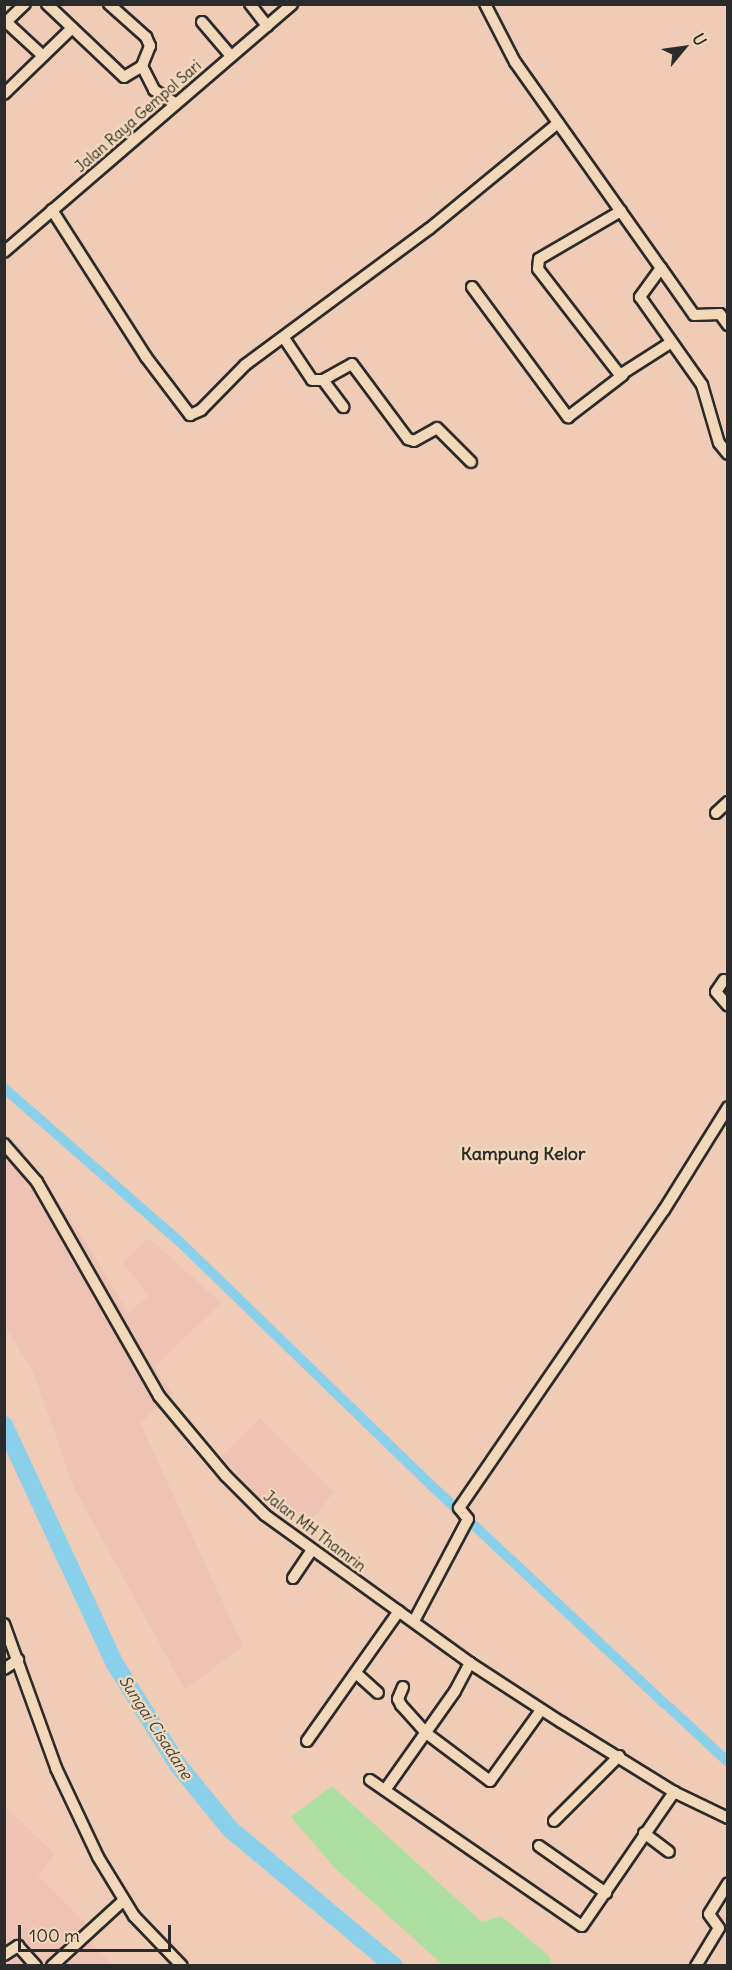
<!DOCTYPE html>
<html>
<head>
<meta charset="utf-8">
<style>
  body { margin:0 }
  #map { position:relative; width:732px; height:1970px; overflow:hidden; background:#f0ccb6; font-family:Delius,sans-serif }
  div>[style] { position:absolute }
  .built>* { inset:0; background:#eec3b4 }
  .green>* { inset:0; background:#acdfa0 }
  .canal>* { height:10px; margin:-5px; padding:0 5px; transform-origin:5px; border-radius:5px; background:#8ad0eb }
  .river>* { height:18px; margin:-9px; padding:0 9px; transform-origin:9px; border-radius:9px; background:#8ad0eb }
  .roads { filter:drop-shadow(2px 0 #2b2b2b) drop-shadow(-2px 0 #2b2b2b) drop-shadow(0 2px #2b2b2b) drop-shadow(0 -2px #2b2b2b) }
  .minor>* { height:10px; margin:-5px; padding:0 5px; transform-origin:5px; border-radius:5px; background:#f2d8b9 }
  span { translate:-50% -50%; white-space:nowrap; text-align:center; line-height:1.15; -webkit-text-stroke:5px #f2d8b9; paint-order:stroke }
  .street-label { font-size:15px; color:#2b2b2b }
  .water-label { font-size:16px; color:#394448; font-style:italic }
  .quarter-label { font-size:18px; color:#2b2b2b; font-weight:700 }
  .frame { position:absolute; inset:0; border:6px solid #2b2b2b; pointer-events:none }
  .north { position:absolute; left:654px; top:18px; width:60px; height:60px; -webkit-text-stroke:4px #f2d8b9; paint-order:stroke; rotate:61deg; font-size:16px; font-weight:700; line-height:24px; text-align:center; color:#2b2b2b }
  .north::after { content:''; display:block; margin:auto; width:21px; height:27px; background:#2b2b2b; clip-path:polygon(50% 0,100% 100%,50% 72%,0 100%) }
  .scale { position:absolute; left:18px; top:1925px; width:153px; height:27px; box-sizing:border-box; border:3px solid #2b2b2b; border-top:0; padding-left:8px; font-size:18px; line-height:21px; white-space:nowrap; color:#2b2b2b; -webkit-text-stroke:4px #f2d8b9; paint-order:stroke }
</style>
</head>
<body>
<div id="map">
  <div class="built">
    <div style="clip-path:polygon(4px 1134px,21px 1147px,90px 1248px,128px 1313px,149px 1296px,122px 1262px,149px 1238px,221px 1303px,154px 1367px,173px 1394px,140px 1423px,243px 1646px,185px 1690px,74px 1488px,32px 1369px,5px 1327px)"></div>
    <div style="clip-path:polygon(260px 1418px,334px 1492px,302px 1531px,266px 1504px,221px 1457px)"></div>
    <div style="clip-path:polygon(7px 1808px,55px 1855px,38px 1875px,90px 1928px,82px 1935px,113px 1965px,5px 1966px)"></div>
  </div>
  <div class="green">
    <div style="clip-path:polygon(332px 1786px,482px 1922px,501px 1916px,549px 1956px,552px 1965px,443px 1965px,335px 1868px,291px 1817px)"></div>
  </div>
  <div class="canal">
    <div style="left:4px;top:1088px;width:234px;rotate:41.2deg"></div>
    <div style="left:180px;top:1242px;width:351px;rotate:44.1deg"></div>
    <div style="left:432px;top:1486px;width:320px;rotate:43.1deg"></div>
    <div style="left:670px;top:1708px;width:79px;rotate:43deg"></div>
  </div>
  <div class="river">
    <div style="left:4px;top:1425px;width:264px;rotate:65.1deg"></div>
    <div style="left:115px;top:1664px;width:119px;rotate:58deg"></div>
    <div style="left:178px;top:1765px;width:82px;rotate:50.9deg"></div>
    <div style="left:230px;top:1829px;width:214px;rotate:39.9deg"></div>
  </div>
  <div class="roads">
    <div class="minor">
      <div style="left:47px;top:4px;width:106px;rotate:43.5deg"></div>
      <div style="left:124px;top:77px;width:21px;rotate:-31deg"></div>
      <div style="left:109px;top:4px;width:50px;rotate:41.7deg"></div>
      <div style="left:146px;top:37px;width:10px;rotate:66deg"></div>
      <div style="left:150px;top:46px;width:22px;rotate:112deg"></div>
      <div style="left:142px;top:66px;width:27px;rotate:63deg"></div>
      <div style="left:154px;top:90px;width:25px;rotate:32deg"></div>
      <div style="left:250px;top:4px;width:28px;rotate:52deg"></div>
      <div style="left:485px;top:4px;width:65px;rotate:62.7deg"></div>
      <div style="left:515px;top:62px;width:252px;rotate:54.7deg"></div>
      <div style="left:661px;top:268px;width:36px;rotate:126deg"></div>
      <div style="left:640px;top:297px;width:108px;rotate:54.8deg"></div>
      <div style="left:702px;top:385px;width:60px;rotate:73.7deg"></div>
      <div style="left:719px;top:443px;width:14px;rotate:51deg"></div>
      <div style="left:4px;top:20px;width:53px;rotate:42.7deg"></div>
      <div style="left:202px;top:22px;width:45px;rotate:49.5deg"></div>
      <div style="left:4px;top:24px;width:29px;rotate:-44deg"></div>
      <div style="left:4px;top:94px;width:95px;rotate:-44.1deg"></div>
      <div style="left:52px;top:210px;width:174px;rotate:57.4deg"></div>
      <div style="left:146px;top:357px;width:73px;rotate:52.8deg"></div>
      <div style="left:190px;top:415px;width:12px;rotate:-24deg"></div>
      <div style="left:201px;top:410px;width:63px;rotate:-45.6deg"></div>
      <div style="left:245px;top:365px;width:229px;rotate:-36.5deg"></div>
      <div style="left:429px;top:229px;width:167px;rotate:-39.4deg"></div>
      <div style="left:621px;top:211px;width:95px;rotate:149.7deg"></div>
      <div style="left:539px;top:259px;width:10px;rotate:96deg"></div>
      <div style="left:538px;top:269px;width:134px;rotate:52.3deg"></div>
      <div style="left:620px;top:375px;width:59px;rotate:-32.6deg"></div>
      <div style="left:4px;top:252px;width:380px;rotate:-40.7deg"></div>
      <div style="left:661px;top:268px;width:57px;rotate:54.9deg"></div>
      <div style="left:694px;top:315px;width:26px;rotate:-2deg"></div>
      <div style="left:720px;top:314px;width:14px;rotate:54deg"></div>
      <div style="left:472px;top:287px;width:162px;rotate:53.6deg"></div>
      <div style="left:568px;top:417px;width:69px;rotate:-37.4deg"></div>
      <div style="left:284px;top:338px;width:50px;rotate:56.3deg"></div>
      <div style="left:312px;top:380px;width:11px"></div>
      <div style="left:323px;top:380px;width:34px;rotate:53deg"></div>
      <div style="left:323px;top:380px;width:33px;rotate:-29deg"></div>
      <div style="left:352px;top:364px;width:94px;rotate:53.3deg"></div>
      <div style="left:408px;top:439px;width:6px;rotate:18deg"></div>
      <div style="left:414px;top:441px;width:26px;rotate:-29deg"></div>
      <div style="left:437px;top:428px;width:48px;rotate:45deg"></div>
      <div style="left:716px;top:813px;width:16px;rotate:-43deg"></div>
      <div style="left:724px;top:980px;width:14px;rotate:124deg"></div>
      <div style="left:716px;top:992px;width:18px;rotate:49deg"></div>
      <div style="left:4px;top:1144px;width:50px;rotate:49deg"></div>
      <div style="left:37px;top:1182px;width:246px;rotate:60.3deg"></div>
      <div style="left:159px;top:1396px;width:104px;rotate:50.1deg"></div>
      <div style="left:226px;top:1476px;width:55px;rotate:45deg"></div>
      <div style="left:265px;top:1515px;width:253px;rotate:35.8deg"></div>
      <div style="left:470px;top:1663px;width:108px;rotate:33deg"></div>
      <div style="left:561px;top:1722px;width:133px;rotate:31.8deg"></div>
      <div style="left:674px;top:1792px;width:60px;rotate:25.7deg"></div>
      <div style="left:293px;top:1578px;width:34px;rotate:-56deg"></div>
      <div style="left:414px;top:1621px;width:115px;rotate:-62.1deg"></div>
      <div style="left:468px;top:1519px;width:14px;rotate:-129deg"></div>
      <div style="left:459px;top:1508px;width:362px;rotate:-55.5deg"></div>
      <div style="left:664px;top:1210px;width:121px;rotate:-58.1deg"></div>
      <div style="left:4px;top:1624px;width:153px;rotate:70.1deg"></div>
      <div style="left:56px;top:1768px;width:98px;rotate:64.7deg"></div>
      <div style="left:98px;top:1857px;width:69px;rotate:58.6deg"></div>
      <div style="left:134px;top:1916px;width:69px;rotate:46.2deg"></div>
      <div style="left:4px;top:1669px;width:17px;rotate:-33deg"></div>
      <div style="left:357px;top:1674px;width:28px;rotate:42deg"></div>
      <div style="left:403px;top:1687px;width:13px;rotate:113deg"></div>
      <div style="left:398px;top:1699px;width:7px;rotate:63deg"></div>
      <div style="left:401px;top:1705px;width:38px;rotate:48deg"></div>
      <div style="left:426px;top:1733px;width:80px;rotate:36.9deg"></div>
      <div style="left:490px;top:1781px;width:87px;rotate:-54.3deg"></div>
      <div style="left:307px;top:1741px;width:159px;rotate:-54.7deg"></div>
      <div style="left:370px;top:1780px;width:257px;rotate:34.6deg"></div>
      <div style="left:582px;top:1926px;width:163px;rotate:-55.5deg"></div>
      <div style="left:385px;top:1790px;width:121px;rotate:-54.7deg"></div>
      <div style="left:455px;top:1691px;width:32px;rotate:-62deg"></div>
      <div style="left:554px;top:1821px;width:92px;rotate:-45deg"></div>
      <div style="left:644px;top:1833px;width:31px;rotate:37deg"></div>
      <div style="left:539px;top:1846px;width:82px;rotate:35deg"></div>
      <div style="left:4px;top:1955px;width:17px;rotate:-33deg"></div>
      <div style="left:18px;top:1946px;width:27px;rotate:48deg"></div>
      <div style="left:52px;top:1966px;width:96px;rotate:-42.5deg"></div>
      <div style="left:696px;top:1966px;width:44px;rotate:-58.8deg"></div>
      <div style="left:719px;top:1928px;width:17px;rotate:-126deg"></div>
      <div style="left:709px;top:1914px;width:36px;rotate:-58deg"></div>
    </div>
  </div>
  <div class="street-label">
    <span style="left:138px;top:116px;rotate:-41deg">Jalan Raya Gempol Sari</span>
    <span style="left:315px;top:1531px;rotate:37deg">Jalan MH Thamrin</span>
  </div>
  <div class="water-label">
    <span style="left:156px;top:1727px;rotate:57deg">Sungai Cisadane</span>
  </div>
  <div class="quarter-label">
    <span style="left:523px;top:1154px">Kampung Kelor</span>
  </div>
  <div class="frame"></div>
  <div class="north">U</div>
  <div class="scale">100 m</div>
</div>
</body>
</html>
